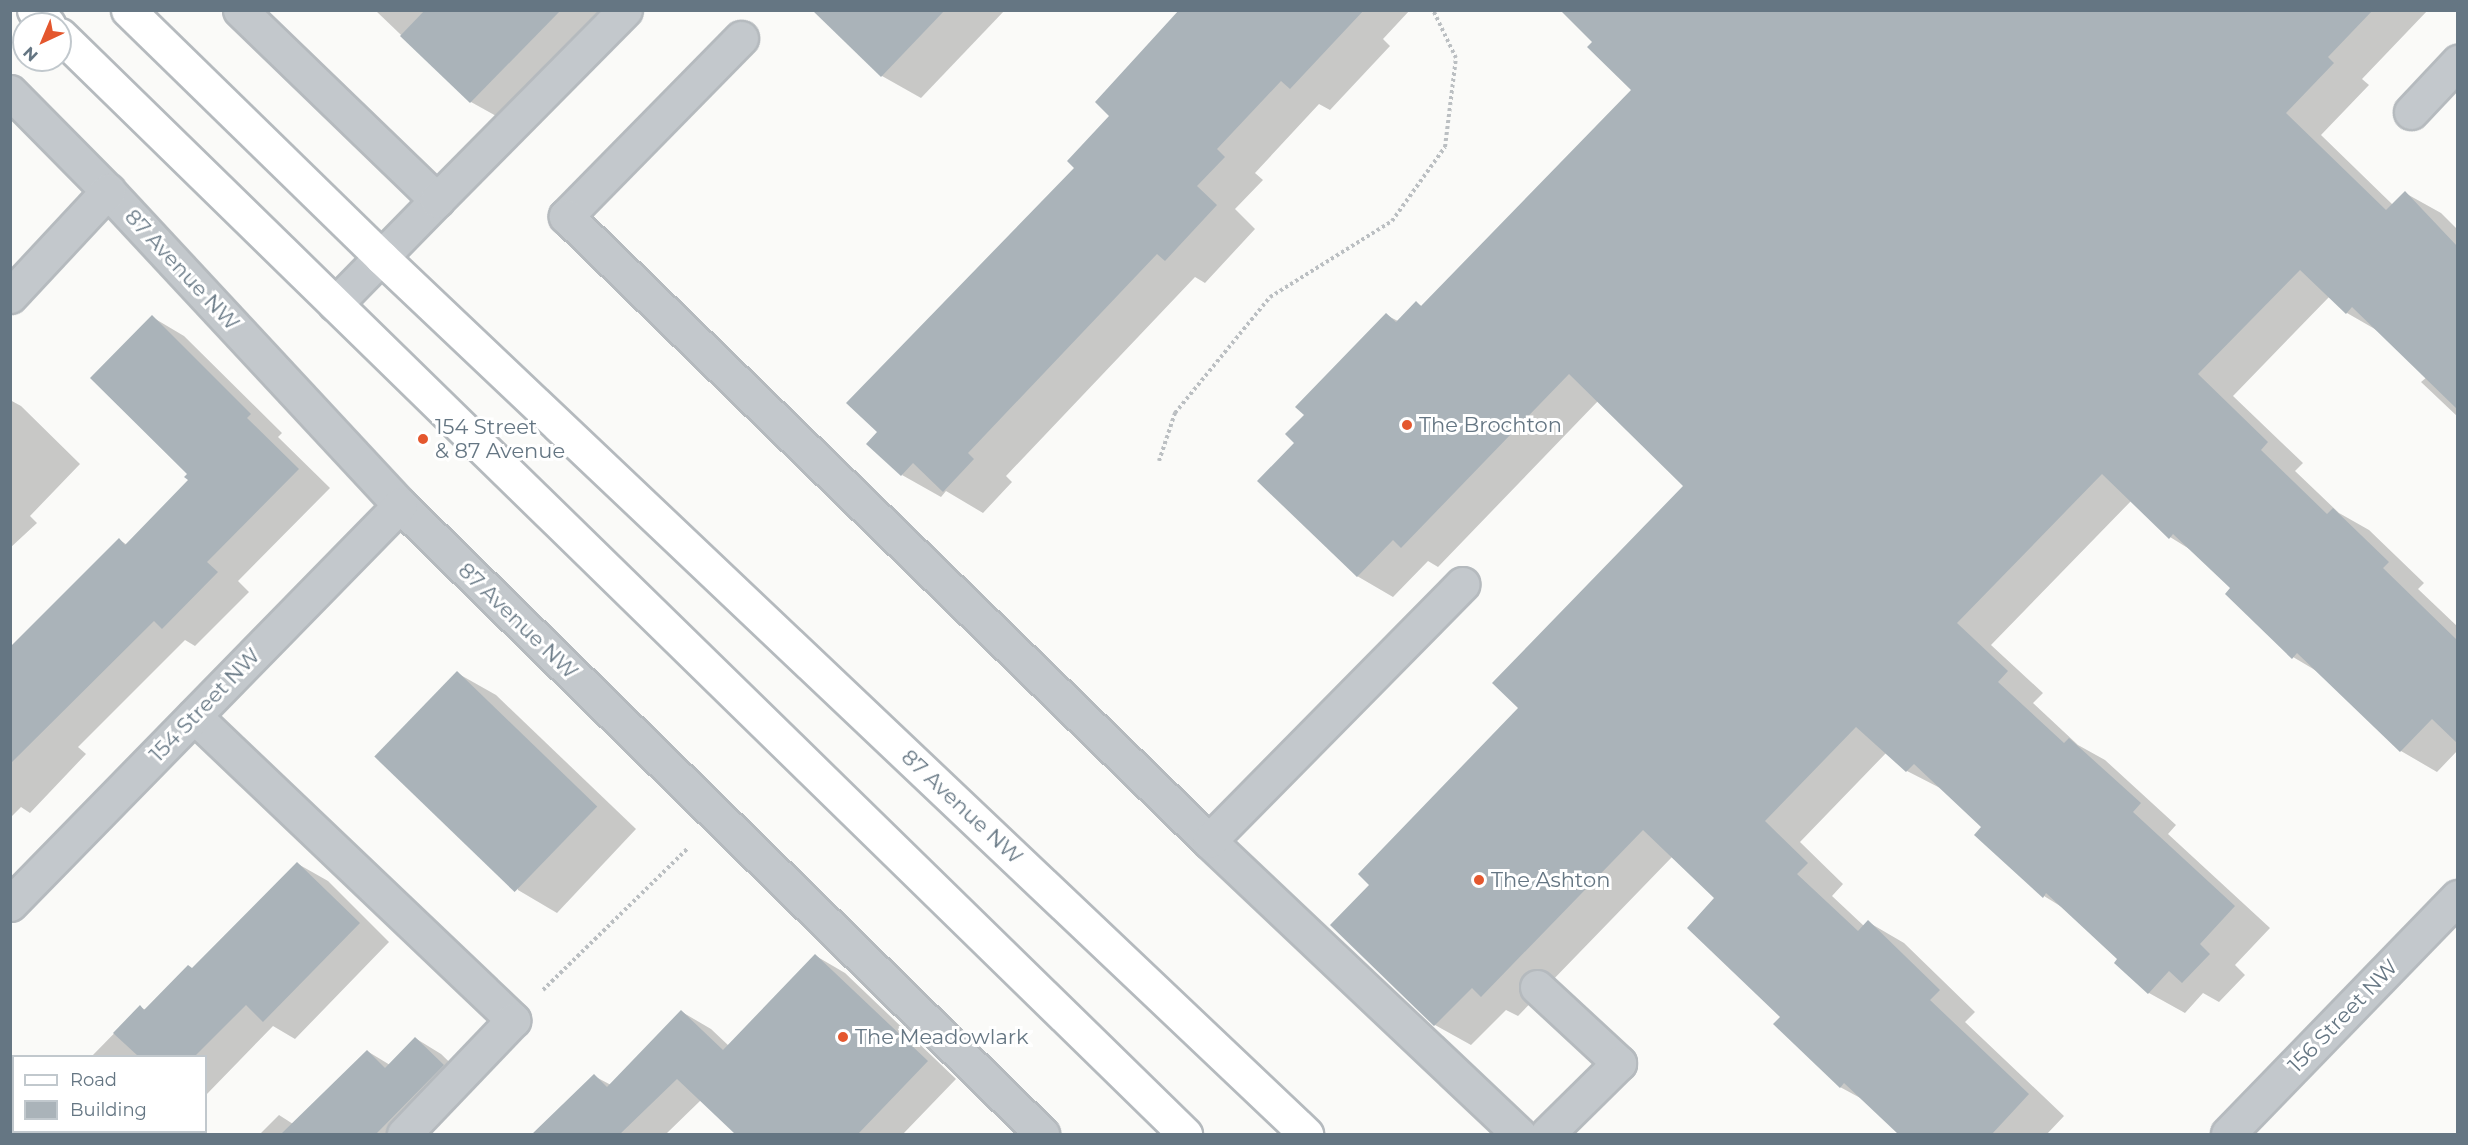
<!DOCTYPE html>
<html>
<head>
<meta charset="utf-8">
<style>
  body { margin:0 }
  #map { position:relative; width:2468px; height:1145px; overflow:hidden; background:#fafaf8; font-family:Montserrat,sans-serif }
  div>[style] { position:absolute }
  .shadow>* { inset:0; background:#0003; transform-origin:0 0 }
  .building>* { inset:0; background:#aab3b9; transform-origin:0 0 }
  .path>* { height:4px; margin-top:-2px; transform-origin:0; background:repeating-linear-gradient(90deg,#bbbfc2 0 3px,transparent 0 6px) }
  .roads { filter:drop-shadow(2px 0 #b5babe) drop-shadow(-2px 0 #b5babe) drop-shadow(0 2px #b5babe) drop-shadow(0 -2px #b5babe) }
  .minor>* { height:33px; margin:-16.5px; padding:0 16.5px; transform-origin:16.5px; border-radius:16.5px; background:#c3c8cc }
  .major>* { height:33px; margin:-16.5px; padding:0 16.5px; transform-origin:16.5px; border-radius:16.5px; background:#fff }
  .dots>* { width:16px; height:16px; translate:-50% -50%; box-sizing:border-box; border:3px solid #fff; border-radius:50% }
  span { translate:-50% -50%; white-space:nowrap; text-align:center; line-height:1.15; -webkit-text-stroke:6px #fff; paint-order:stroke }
  .street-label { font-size:21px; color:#657683 }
  .poi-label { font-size:21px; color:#657683 }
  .left { translate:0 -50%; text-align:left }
  .frame { position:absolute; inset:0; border:12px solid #657683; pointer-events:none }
  .legend { position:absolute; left:12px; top:1055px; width:195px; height:78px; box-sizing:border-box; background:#fff; border:2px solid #c1c8cd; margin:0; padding:8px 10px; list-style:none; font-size:18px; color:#657683 }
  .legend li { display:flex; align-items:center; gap:12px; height:30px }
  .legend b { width:30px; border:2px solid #c1c8cd }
  .north { position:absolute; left:12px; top:12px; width:60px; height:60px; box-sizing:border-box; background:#fff; border:2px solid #c1c8cd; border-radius:50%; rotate:224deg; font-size:16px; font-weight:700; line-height:24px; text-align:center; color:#657683 }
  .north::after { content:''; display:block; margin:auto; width:21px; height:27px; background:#e4572e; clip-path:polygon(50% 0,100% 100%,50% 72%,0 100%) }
</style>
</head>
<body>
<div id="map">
  <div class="shadow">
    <div style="clip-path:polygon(375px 10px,631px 10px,498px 117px,471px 102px)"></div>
    <div style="clip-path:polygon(814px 10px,1005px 10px,921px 98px,882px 76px)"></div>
    <div style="clip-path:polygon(1182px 10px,1410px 10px,1383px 39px,1390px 46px,1330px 110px,1319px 104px,1255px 173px,1263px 180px,1235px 209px,1255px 229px,1205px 283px,1195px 277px,1006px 476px,1012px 482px,983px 513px,946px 491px,941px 497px,902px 475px,1076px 168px)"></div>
    <div style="clip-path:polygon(2194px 10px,2428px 10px,2362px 79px,2369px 85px,2321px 135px,2393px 205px,2405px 193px,2441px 213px,2458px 230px,2458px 417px,2421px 382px,2427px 377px,2380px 332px,2347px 313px,2330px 296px,2233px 396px,2303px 463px,2295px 471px,2339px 513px,2369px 530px,2424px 583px,2418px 589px,2458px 627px,2458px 750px,2437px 772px,2401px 751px,2320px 673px,2293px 657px,2232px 588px,2191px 550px,2170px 537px,2132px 500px,1991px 645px,2043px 693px,2033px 703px,2078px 745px,2105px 760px,2176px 825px,2168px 834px,2270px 928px,2235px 965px,2245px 975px,2219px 1002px,2203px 993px,2185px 1013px,2149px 993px,2119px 959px,2065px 909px,2044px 896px,1983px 826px,1944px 790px,1907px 771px,1887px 752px,1800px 842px,1843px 884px,1832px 896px,1864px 926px,1868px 922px,1904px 943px,1975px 1012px,1965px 1022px,2064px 1116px,2047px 1134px,1900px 1134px,1864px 1100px,1840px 1087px,1782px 1017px,1716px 898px,1673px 856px,1518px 1016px,1506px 1010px,1471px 1045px,1435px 1025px,1371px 885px,1521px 708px,1685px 486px,1598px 401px,1438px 567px,1428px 561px,1393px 597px,1357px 576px,1296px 443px,1306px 415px,1386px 315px,1398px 321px,1416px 303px,1423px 307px)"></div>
    <div style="clip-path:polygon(152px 317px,184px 336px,282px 433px,278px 437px,330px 488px,238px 581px,249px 592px,195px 646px,185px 640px,78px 747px,86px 754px,30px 813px,21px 807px,10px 818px,10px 663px,120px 540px,127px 545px,190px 480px)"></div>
    <div style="clip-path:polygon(10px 400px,21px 406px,80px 464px,30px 516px,37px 523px,10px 548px)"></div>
    <div style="clip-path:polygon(457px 673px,496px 695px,636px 829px,557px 913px,518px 890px)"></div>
    <div style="clip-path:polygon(298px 864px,328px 881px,389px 942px,295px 1039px,273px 1026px,206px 1095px,206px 1056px,92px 1056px,140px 1007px,146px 1010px,193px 969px)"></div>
    <div style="clip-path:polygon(816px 956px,845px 973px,956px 1079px,903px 1134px,736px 1134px,701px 1100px,666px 1134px,534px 1134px,594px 1076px,611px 1085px,682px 1012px,711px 1029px,729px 1046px)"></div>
    <div style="clip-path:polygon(415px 1038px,441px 1054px,469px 1081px,416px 1134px,260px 1134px,279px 1115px,293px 1124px,367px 1051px,390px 1065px)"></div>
    <div style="left:19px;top:1132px;width:171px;height:4px"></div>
  </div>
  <div class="building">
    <div style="clip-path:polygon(425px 10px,561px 10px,470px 103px,400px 36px)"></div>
    <div style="clip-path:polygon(812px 10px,945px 10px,881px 77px)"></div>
    <div style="clip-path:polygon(1179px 10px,1364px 10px,1290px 89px,1281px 81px,1217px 149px,1225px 157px,1197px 186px,1217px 205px,1165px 261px,1157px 254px,968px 453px,974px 459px,943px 492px,913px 463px,901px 476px,866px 444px,877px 432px,846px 403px,1074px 168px,1067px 161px,1109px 116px,1095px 102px)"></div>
    <div style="clip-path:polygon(1560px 10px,2373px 10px,2328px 57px,2334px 63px,2286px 113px,2386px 210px,2405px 191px,2457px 246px,2457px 409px,2352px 307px,2346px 314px,2300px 270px,2198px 374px,2268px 442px,2261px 450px,2327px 514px,2333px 508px,2389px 562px,2383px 568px,2457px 640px,2457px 743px,2432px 719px,2400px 752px,2297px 653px,2292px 659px,2225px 594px,2230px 588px,2173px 534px,2169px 539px,2102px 474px,1957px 623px,2008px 671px,1998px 682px,2064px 743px,2069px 738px,2141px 803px,2133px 812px,2235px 906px,2200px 944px,2210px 954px,2182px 983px,2169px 971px,2148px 994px,2114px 963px,2117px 959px,2046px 893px,2043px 898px,1974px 835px,1981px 827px,1914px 764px,1906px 772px,1856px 727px,1765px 821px,1808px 863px,1797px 874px,1858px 931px,1868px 920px,1940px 990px,1930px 1000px,2029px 1094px,1992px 1134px,1898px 1134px,1844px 1083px,1840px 1088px,1773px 1024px,1780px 1017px,1687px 928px,1714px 898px,1643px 830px,1481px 997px,1472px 988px,1434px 1026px,1330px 925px,1369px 885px,1358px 874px,1518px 708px,1492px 683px,1683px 486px,1569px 374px,1401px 548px,1393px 540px,1357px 577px,1257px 481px,1294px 443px,1285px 434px,1304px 415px,1295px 407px,1386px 313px,1396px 322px,1416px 301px,1421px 306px,1631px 90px,1587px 47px,1592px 42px)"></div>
    <div style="clip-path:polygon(152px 315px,251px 414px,247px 418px,299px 469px,207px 562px,218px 572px,162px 629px,154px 621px,10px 764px,10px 647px,119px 538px,125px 545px,188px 480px,184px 477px,187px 474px,90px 378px)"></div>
    <div style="left:457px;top:671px;width:195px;height:119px;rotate:44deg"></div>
    <div style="clip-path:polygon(297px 862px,360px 923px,263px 1022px,246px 1005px,195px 1056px,138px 1056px,113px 1033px,140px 1005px,144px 1010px,188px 965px,192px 968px)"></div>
    <div style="clip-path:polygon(815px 954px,928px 1061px,858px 1134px,735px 1134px,677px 1079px,620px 1134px,532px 1134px,594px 1074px,607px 1087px,681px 1010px,723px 1050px)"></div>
    <div style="clip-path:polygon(415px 1037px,444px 1065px,376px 1134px,281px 1134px,367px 1050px,385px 1068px)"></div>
  </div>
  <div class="path">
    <div style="left:1159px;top:461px;width:51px;rotate:-71.6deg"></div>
    <div style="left:1175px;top:413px;width:150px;rotate:-50.7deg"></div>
    <div style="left:1270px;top:297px;width:144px;rotate:-31.9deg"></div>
    <div style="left:1392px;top:221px;width:91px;rotate:-54.4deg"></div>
    <div style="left:1445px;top:147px;width:90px;rotate:-83deg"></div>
    <div style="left:1456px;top:58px;width:53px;rotate:-115.6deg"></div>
    <div style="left:543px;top:990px;width:203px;rotate:-44.4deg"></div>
  </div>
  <div class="roads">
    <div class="minor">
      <div style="left:240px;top:10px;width:274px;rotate:44deg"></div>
      <div style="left:437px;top:200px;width:146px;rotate:134.4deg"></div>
      <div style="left:741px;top:38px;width:250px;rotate:134.5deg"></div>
      <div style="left:566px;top:216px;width:897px;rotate:44.19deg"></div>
      <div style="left:1209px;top:841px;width:427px;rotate:43.4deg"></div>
      <div style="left:10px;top:92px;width:139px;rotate:45.3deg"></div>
      <div style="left:108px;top:191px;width:429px;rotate:47.1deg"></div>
      <div style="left:400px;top:505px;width:899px;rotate:44.41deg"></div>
      <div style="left:2411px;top:112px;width:69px;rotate:-46.8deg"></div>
      <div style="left:437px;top:200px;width:267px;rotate:-45.3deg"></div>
      <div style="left:10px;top:296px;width:144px;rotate:-47deg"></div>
      <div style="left:194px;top:716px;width:441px;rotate:43.6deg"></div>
      <div style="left:513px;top:1020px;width:158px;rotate:133.7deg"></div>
      <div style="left:1209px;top:841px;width:361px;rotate:-45.4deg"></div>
      <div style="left:10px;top:904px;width:558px;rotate:-45.65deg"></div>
      <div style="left:1537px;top:987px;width:112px;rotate:42.8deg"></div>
      <div style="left:1619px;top:1063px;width:101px;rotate:135.4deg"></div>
      <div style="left:2228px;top:1134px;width:330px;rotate:-45.9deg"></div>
    </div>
    <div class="major">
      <div style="left:34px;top:10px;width:20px;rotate:45deg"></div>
      <div style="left:128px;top:10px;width:354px;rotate:44.3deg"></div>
      <div style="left:381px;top:257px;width:1275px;rotate:43.47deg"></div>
      <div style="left:60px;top:35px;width:1573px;rotate:44.33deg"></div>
    </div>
  </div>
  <div class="dots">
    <div style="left:1407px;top:425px;background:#e4572e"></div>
    <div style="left:423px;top:439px;background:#e4572e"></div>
    <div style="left:1479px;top:880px;background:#e4572e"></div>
    <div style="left:843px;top:1037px;background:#e4572e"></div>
  </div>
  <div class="street-label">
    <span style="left:182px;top:270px;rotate:47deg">87 Avenue NW</span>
    <span style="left:518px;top:621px;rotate:44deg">87 Avenue NW</span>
    <span style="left:205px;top:705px;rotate:-46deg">154 Street NW</span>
    <span style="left:962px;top:807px;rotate:43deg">87 Avenue NW</span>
    <span style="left:2343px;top:1016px;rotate:-46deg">156 Street NW</span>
  </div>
  <div class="poi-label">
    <span class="left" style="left:1419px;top:425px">The Brochton</span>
    <span class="left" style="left:435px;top:439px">154 Street<br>&amp; 87 Avenue</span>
    <span class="left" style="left:1491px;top:880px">The Ashton</span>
    <span class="left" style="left:855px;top:1037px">The Meadowlark</span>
  </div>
  <div class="frame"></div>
  <ul class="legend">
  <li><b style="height:8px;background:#fff"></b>Road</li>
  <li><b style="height:16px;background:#aab3b9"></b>Building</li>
  </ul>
  <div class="north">N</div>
</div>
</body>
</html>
